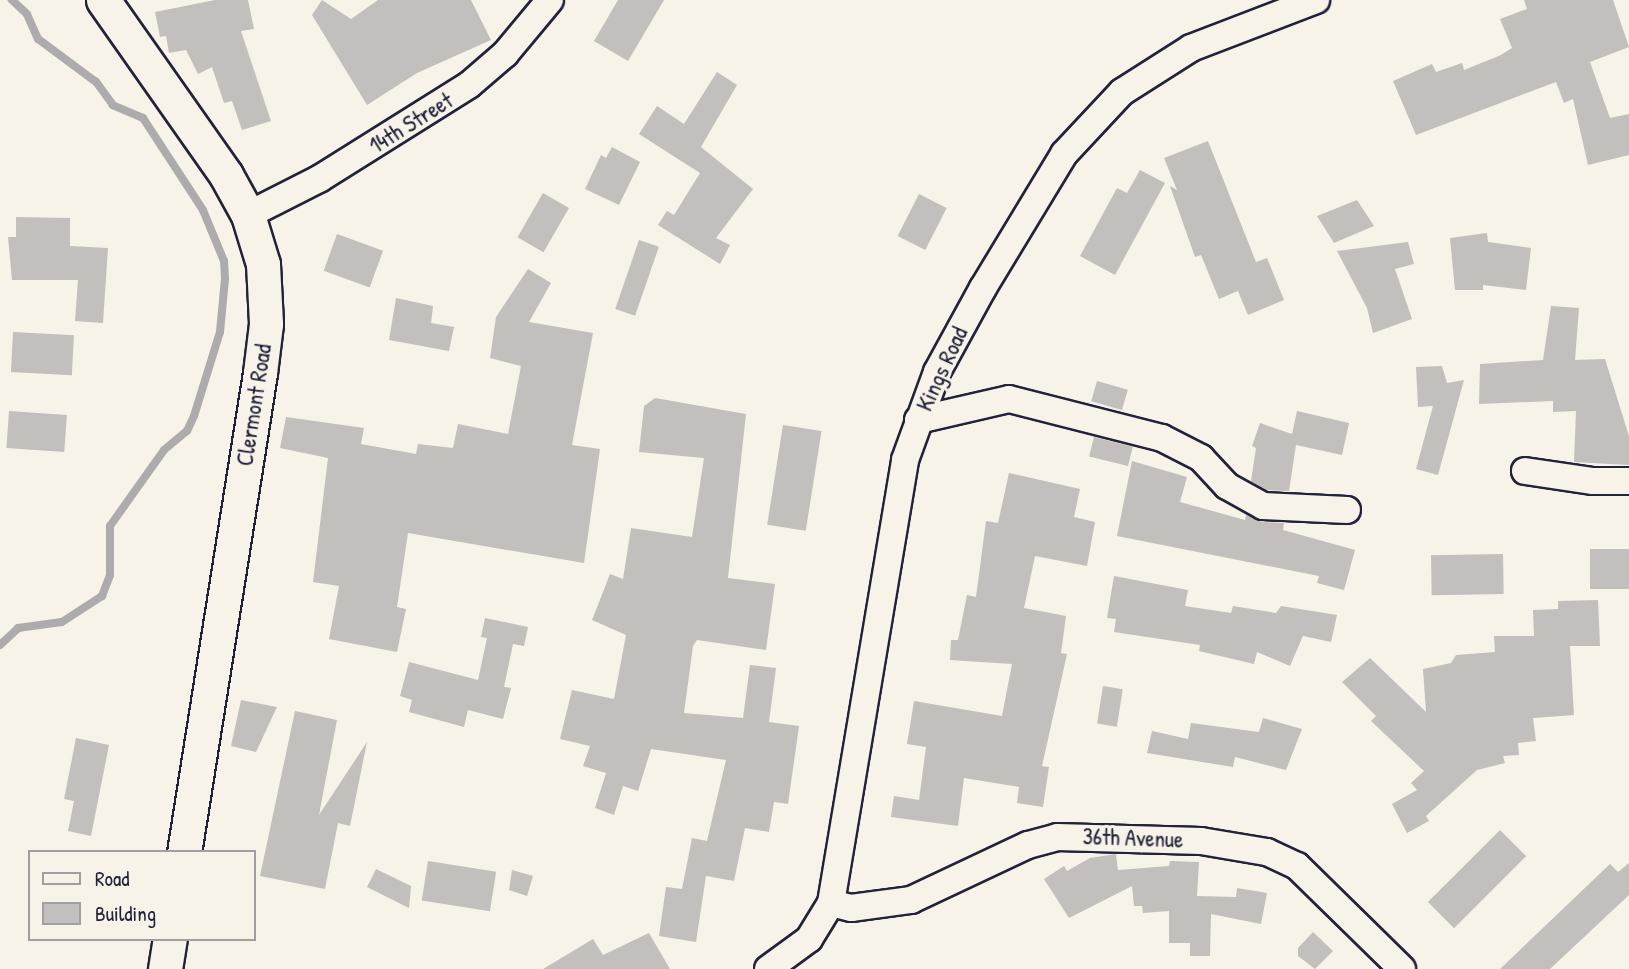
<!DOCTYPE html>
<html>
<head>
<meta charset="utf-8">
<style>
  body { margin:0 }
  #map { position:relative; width:1629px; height:969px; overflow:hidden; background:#f7f3e8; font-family:"Patrick Hand",sans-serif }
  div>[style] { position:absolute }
  .stream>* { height:8px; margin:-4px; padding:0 4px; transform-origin:4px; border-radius:4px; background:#aeabad }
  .building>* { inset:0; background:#c2bfbd; transform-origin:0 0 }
  .roads { filter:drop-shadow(2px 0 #22223b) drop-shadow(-2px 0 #22223b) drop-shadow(0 2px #22223b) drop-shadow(0 -2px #22223b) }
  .minor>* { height:26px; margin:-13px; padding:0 13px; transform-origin:13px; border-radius:13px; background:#f7f3e8 }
  .tertiary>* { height:33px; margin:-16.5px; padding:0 16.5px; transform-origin:16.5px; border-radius:16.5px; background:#f7f3e8 }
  span { translate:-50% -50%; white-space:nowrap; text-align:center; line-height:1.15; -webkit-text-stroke:6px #f7f3e8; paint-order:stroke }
  .street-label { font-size:23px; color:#22223b }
  .legend { position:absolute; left:28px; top:850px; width:228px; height:91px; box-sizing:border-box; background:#f7f3e8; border:2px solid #a29fa3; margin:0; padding:9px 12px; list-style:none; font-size:21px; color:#22223b }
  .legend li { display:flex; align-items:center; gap:14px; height:35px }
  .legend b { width:35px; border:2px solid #a29fa3 }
</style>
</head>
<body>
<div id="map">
  <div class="stream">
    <div style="left:0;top:645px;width:25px;rotate:-43deg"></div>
    <div style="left:18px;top:628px;width:44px;rotate:-7.8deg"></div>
    <div style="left:62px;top:622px;width:48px;rotate:-33deg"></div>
    <div style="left:102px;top:596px;width:22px;rotate:-69deg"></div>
    <div style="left:110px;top:575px;width:49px;rotate:-90deg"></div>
    <div style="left:110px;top:526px;width:93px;rotate:-54.6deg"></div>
    <div style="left:164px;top:450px;width:30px;rotate:-40deg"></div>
    <div style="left:187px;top:431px;width:17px;rotate:-65deg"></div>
    <div style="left:194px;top:416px;width:88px;rotate:-72.8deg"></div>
    <div style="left:220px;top:332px;width:53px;rotate:-84.6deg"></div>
    <div style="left:225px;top:279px;width:18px;rotate:-93deg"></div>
    <div style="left:224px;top:261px;width:55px;rotate:-112.4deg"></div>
    <div style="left:203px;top:210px;width:110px;rotate:-123.1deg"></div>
    <div style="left:143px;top:118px;width:33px;rotate:-157deg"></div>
    <div style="left:113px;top:105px;width:29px;rotate:-126deg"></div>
    <div style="left:96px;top:82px;width:72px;rotate:-143.4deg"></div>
    <div style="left:38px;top:39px;width:27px;rotate:-114deg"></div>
    <div style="left:27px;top:14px;width:21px;rotate:-137deg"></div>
  </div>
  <div class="building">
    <div style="clip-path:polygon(215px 0,248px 0,254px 29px,241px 31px,271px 121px,242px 130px,232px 101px,224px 103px,212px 67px,198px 74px,186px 50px,169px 53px,166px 36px,160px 37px,155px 12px)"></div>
    <div style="clip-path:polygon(322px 0,351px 19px,378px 0,471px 0,491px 40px,417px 73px,367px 105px,312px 15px)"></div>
    <div style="clip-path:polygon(618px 0,664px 0,628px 61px,594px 41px)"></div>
    <div style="clip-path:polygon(1524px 0,1613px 0,1629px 47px,1590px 62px,1610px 118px,1629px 114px,1629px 155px,1588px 165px,1573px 99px,1564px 103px,1556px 82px,1416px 135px,1393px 81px,1432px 64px,1436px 72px,1462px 63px,1464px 70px,1501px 55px,1512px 48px,1500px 19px,1527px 9px)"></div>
    <div style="clip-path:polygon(717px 72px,737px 85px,701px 147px,753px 189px,716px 238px,730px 245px,720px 264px,658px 225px,667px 211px,674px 215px,700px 173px,639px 134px,657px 106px,684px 124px)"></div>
    <div style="clip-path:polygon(1208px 141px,1256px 262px,1267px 258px,1284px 300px,1248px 315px,1238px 291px,1219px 299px,1201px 255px,1195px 257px,1170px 186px,1177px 190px,1164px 158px)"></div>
    <div style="clip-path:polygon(612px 147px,640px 162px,619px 205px,585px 189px,601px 155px,606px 158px)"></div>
    <div style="clip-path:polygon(1140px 170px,1165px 183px,1115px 275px,1080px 256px,1117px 188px,1127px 193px)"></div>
    <div style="left:543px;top:193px;width:30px;height:51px;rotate:30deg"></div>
    <div style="left:919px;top:194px;width:31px;height:47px;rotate:27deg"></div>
    <div style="clip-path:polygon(1357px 200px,1374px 226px,1334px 243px,1317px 216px)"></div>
    <div style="clip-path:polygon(16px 217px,70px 218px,70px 246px,108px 248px,103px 323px,75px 321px,78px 280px,12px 280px,8px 237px,16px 237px)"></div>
    <div style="clip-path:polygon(1487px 233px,1488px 242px,1531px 248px,1526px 290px,1483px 285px,1483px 290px,1455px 290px,1450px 238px)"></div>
    <div style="left:337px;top:234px;width:49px;height:39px;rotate:20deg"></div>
    <div style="left:639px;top:240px;width:21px;height:73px;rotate:19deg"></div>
    <div style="clip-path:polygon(1408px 242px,1414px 264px,1395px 269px,1412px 319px,1373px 333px,1367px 308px,1337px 251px)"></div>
    <div style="clip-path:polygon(528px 269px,551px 283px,529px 322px,593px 333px,572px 445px,600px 449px,584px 563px,408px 533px,397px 607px,406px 609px,397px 652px,329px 639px,339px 586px,313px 582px,328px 458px,280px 448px,286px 417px,364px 428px,361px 444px,416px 454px,418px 444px,453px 448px,458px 424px,508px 434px,521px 366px,490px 358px,496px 317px)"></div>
    <div style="clip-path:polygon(396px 298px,433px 306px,431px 323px,454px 327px,449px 351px,389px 340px)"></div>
    <div style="clip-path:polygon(1551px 306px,1579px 308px,1575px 360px,1605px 359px,1629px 436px,1629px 465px,1574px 462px,1576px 411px,1553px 412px,1553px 401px,1479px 404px,1480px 364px,1543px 360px)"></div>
    <div style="left:13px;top:332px;width:61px;height:40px;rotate:3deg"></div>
    <div style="clip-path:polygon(1442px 366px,1447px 383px,1464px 380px,1438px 475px,1416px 469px,1433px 406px,1418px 407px,1416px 367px)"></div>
    <div style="left:1097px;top:381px;width:32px;height:21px;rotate:16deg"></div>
    <div style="clip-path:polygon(655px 398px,746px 414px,728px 578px,775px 584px,766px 650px,697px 640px,693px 646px,684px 713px,743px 718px,750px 665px,776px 668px,769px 722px,799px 726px,788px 804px,774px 802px,769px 832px,745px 828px,734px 881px,706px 876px,696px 942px,659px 936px,666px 887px,682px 889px,692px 838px,707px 841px,726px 760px,651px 749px,638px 791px,623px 786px,614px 815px,595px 808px,606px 773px,583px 766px,590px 746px,560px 739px,572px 690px,614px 699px,626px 635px,592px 620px,610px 574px,623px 579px,631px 528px,692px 537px,704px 458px,639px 452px,644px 406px)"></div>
    <div style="left:9px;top:411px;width:58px;height:37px;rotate:4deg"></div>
    <div style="clip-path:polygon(1297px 411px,1349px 423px,1342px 455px,1296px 445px,1289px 491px,1267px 490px,1251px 481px,1256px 448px,1252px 446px,1260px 423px,1292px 434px)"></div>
    <div style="left:783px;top:425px;width:39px;height:101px;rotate:9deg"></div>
    <div style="left:1094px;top:437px;width:40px;height:20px;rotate:14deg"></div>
    <div style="clip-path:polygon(1132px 461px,1187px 477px,1180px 502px,1245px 520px,1246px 515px,1262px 522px,1284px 523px,1283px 530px,1355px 550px,1344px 590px,1317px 583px,1319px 576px,1117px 536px)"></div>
    <div style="clip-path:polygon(1009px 473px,1080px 489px,1074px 517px,1095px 522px,1087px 566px,1035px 556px,1024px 608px,1066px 616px,1061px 653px,1067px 654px,1042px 766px,1049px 767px,1043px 807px,1017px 803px,1019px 787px,964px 778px,958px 826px,891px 817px,894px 796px,919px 800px,926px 747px,907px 744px,914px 701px,1002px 716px,1012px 664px,950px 660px,951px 640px,958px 640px,967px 595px,976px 597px,986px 521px,998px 523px)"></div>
    <div style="left:1629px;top:549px;width:40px;height:39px;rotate:90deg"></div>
    <div style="left:1503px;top:554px;width:40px;height:72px;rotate:89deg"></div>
    <div style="clip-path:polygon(1114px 576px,1188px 590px,1185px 606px,1231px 613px,1233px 606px,1276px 613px,1281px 606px,1337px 615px,1331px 642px,1303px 636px,1290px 666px,1257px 652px,1254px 664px,1199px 651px,1200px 645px,1114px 632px,1116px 619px,1107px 618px)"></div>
    <div style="clip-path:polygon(1598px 600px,1600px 646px,1570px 646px,1574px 715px,1533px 718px,1536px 741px,1518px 743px,1519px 755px,1503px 756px,1505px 763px,1477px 770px,1426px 816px,1429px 821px,1407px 833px,1392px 804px,1417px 790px,1411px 783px,1424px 771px,1371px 721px,1376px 716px,1342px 682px,1370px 658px,1426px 712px,1423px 669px,1451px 663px,1456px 655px,1495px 652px,1494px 636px,1534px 636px,1533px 610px,1558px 609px,1558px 601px)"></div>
    <div style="clip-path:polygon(485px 618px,528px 627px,524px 646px,513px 644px,504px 687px,511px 688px,503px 719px,468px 710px,464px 727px,409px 712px,412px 700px,400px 696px,409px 662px,478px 680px,487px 638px,481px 637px)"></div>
    <div style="left:1103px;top:686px;width:20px;height:38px;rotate:9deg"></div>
    <div style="clip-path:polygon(241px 700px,277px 707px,256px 752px,231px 746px)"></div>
    <div style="clip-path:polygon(295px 711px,337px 720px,319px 815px,367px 742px,350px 826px,338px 823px,325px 889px,260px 876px)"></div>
    <div style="clip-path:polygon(1263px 718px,1302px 729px,1286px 770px,1235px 757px,1233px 767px,1147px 753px,1152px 731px,1188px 739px,1191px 723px,1259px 732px)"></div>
    <div style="clip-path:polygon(76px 738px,109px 745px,91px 836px,68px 831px,74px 801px,64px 799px)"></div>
    <div style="left:1500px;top:830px;width:37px;height:102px;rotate:45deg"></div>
    <div style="clip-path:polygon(1116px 854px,1118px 870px,1169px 866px,1170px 861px,1199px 862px,1197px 896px,1236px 897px,1237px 888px,1267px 893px,1261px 924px,1211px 914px,1210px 956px,1190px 956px,1190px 943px,1169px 943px,1169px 911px,1143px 913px,1142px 906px,1134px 906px,1132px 886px,1069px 918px,1044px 879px,1064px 866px,1067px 871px,1090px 858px)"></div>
    <div style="left:428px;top:861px;width:69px;height:40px;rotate:9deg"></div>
    <div style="clip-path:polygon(1629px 863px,1629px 895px,1550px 969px,1500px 969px,1610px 864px,1618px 872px)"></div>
    <div style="clip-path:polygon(376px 869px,411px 886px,409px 908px,367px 887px)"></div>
    <div style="clip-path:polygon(512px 870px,533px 876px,527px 896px,509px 890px)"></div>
    <div style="clip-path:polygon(1313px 932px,1333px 951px,1315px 969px,1298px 956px,1298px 948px)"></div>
    <div style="clip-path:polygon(649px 933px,670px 969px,543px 969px,593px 939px,603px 955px)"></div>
  </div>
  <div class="roads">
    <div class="minor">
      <div style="left:248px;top:215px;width:80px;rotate:-26.9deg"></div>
      <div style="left:319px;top:179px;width:177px;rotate:-32.1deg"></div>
      <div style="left:469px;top:85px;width:48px;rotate:-40.7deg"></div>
      <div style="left:505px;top:54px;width:70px;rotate:-50.2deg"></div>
      <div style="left:918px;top:420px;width:93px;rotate:-13deg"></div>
      <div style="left:1009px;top:399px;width:158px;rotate:14.3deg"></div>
      <div style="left:1162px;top:438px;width:44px;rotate:27.1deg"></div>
      <div style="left:1201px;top:458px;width:38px;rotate:47deg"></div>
      <div style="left:1227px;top:486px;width:41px;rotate:29.1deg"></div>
      <div style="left:1263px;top:506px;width:84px;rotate:2.7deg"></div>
      <div style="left:1525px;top:471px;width:69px;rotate:8.4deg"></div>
      <div style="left:1593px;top:481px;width:36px"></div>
      <div style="left:831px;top:903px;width:21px;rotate:14deg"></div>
      <div style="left:851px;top:908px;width:61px;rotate:-7.6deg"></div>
      <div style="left:911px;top:900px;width:129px;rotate:-25.2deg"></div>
      <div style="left:1028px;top:845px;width:30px;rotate:-15deg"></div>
      <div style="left:1057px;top:837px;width:144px;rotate:1.6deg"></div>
      <div style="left:1201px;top:841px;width:67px;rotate:9.5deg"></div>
      <div style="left:1267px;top:852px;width:33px;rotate:25deg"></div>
      <div style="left:1297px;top:866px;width:147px;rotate:44.4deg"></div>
      <div style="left:768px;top:969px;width:51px;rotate:-36.2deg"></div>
      <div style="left:809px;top:939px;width:42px;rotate:-58.6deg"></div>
      <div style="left:831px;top:903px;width:449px;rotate:-80.5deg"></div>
      <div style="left:905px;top:460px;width:94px;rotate:-70deg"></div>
      <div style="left:937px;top:372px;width:96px;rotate:-61.3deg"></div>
      <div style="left:983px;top:288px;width:157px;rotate:-58.8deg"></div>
      <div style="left:1064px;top:154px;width:85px;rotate:-46.9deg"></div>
      <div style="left:1122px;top:92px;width:82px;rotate:-32.5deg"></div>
      <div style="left:1191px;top:48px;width:134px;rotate:-21deg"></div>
    </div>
    <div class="tertiary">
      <div style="left:103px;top:0;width:214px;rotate:54.9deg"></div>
      <div style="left:226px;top:175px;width:46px;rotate:61.2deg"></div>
      <div style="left:248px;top:215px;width:51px;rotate:73deg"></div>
      <div style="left:263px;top:264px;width:60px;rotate:87.1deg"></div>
      <div style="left:266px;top:324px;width:49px;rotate:97deg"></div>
      <div style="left:260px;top:373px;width:485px;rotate:99deg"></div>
      <div style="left:165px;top:969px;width:30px;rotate:-81deg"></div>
    </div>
  </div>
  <div class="street-label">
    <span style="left:411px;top:123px;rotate:-32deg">14th Street</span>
    <span style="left:942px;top:369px;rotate:-65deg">Kings Road</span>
    <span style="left:254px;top:405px;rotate:-81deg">Clermont Road</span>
    <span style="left:1133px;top:838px;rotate:2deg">36th Avenue</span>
  </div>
  <ul class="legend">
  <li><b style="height:9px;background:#f7f3e8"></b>Road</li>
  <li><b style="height:19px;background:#c2bfbd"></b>Building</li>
  </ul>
</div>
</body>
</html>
